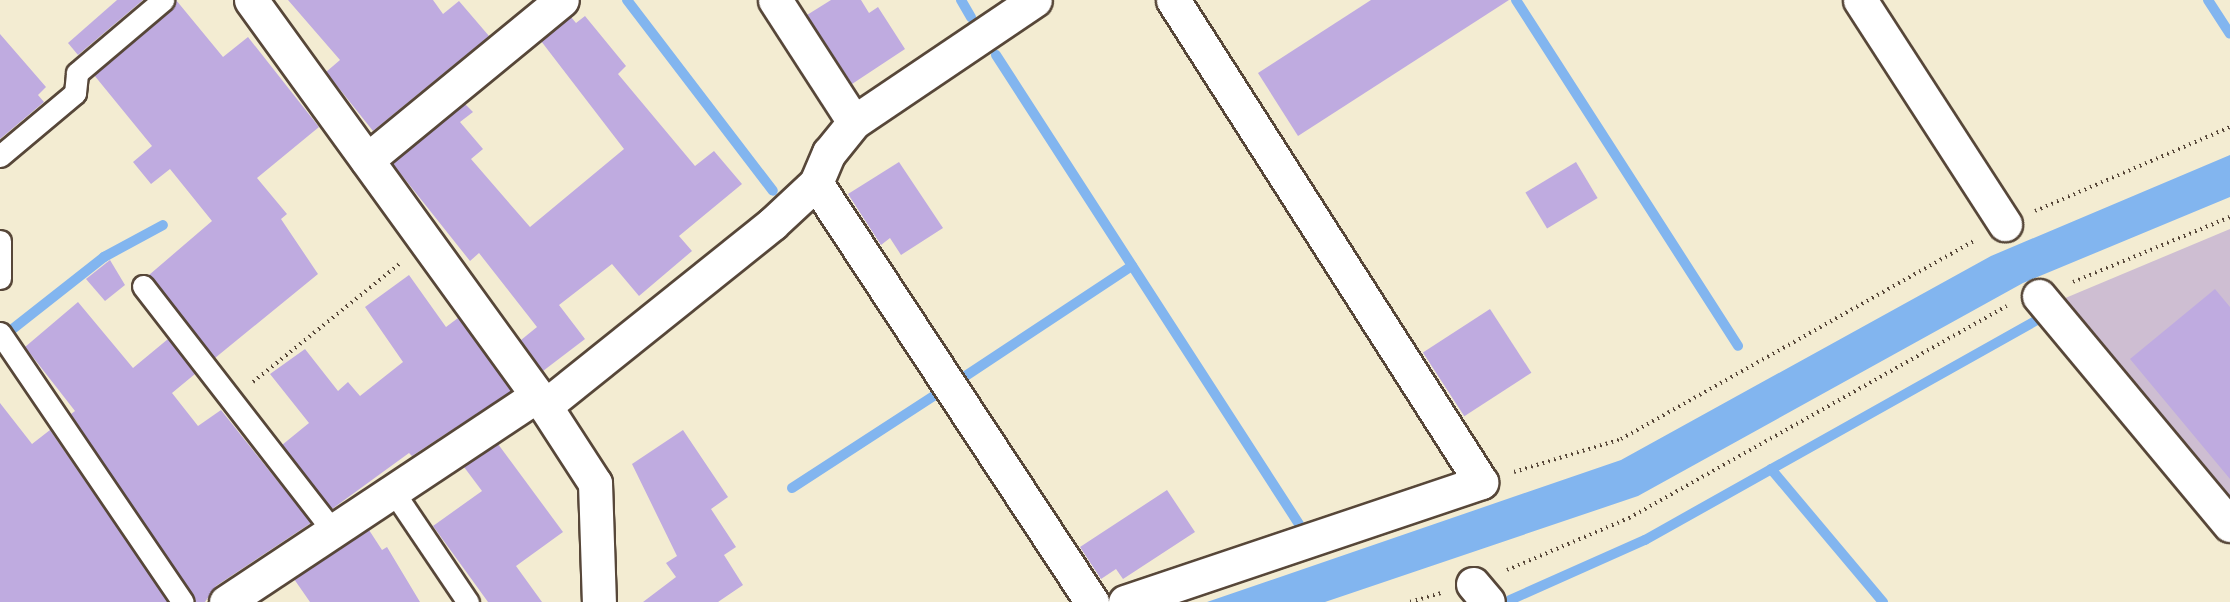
<!DOCTYPE html>
<html>
<head>
<meta charset="utf-8">
<style>
  body { margin:0 }
  #map { position:relative; width:2230px; height:602px; overflow:hidden; background:#f3ecd2; font-family:Itim,sans-serif }
  div>[style] { position:absolute }
  .industrial>* { inset:0; background:#cebed2 }
  .water>* { inset:0; background:#82b5ef }
  .stream>* { height:10px; margin:-5px; padding:0 5px; transform-origin:5px; border-radius:5px; background:#82b5ef }
  .building>* { inset:0; background:#bfabe0; transform-origin:0 0 }
  .path>* { height:4px; margin-top:-2px; transform-origin:0; background:repeating-linear-gradient(90deg,#574739 0 1.5px,transparent 0 6px) }
  .roads { filter:drop-shadow(2px 0 #574739) drop-shadow(-2px 0 #574739) drop-shadow(0 2px #574739) drop-shadow(0 -2px #574739) }
  .lane>* { height:21px; margin:-10.5px; padding:0 10.5px; transform-origin:10.5px; border-radius:10.5px; background:#fff }
  .street>* { height:33px; margin:-16.5px; padding:0 16.5px; transform-origin:16.5px; border-radius:16.5px; background:#fff }
  span { translate:-50% -50%; white-space:nowrap; text-align:center; line-height:1.15; -webkit-text-stroke:5px #fcf5e5; paint-order:stroke }
</style>
</head>
<body>
<div id="map">
  <div class="industrial">
    <div style="clip-path:polygon(2230px 229px,2230px 498px,2063px 299px)"></div>
  </div>
  <div class="water">
    <div style="clip-path:polygon(2230px 155px,2230px 197px,2023px 283px,1638px 496px,1325px 602px,1207px 602px,1621px 460px,1991px 256px)"></div>
  </div>
  <div class="stream">
    <div style="left:627px;top:0;width:240px;rotate:52.6deg"></div>
    <div style="left:961px;top:0;width:20px;rotate:60deg"></div>
    <div style="left:1516px;top:0;width:411px;rotate:57.3deg"></div>
    <div style="left:2208px;top:0;width:40px;rotate:57.1deg"></div>
    <div style="left:996px;top:55px;width:558px;rotate:57.14deg"></div>
    <div style="left:10px;top:331px;width:120px;rotate:-38.2deg"></div>
    <div style="left:104px;top:257px;width:67px;rotate:-28.5deg"></div>
    <div style="left:961px;top:379px;width:205px;rotate:-33.5deg"></div>
    <div style="left:1771px;top:469px;width:174px;rotate:49.9deg"></div>
    <div style="left:792px;top:488px;width:176px;rotate:-33deg"></div>
    <div style="left:1510px;top:600px;width:148px;rotate:-24deg"></div>
    <div style="left:1645px;top:540px;width:448px;rotate:-29.3deg"></div>
  </div>
  <div class="building">
    <div style="clip-path:polygon(117px 0,143px 0,78px 55px,68px 43px)"></div>
    <div style="clip-path:polygon(176px 0,223px 57px,248px 37px,319px 127px,257px 178px,287px 214px,281px 219px,318px 274px,215px 358px,149px 275px,212px 221px,170px 169px,151px 184px,133px 162px,152px 146px,94px 75px)"></div>
    <div style="clip-path:polygon(288px 0,433px 0,443px 14px,459px 1px,489px 36px,373px 131px,326px 72px,340px 60px)"></div>
    <div style="clip-path:polygon(831px 0,861px 0,869px 13px,878px 7px,905px 49px,852px 84px,807px 15px)"></div>
    <div style="clip-path:polygon(1371px 0,1509px 0,1298px 136px,1258px 73px)"></div>
    <div style="clip-path:polygon(585px 16px,626px 66px,618px 74px,695px 166px,714px 151px,742px 184px,679px 236px,692px 251px,639px 296px,612px 264px,559px 305px,585px 339px,543px 371px,521px 340px,537px 327px,479px 253px,470px 261px,392px 163px,465px 104px,473px 112px,460px 122px,483px 149px,471px 159px,530px 227px,624px 149px,541px 41px,571px 17px,576px 23px)"></div>
    <div style="clip-path:polygon(0 34px,46px 87px,38px 95px,44px 102px,0 139px)"></div>
    <div style="clip-path:polygon(899px 162px,943px 228px,901px 255px,890px 238px,881px 245px,848px 194px)"></div>
    <div style="left:1576px;top:162px;width:42px;height:59px;rotate:59deg"></div>
    <div style="clip-path:polygon(110px 260px,125px 285px,105px 301px,86px 279px)"></div>
    <div style="clip-path:polygon(409px 275px,446px 327px,458px 318px,511px 391px,412px 456px,409px 453px,332px 509px,282px 445px,309px 423px,270px 374px,305px 349px,338px 391px,348px 382px,360px 396px,403px 362px,365px 307px)"></div>
    <div style="clip-path:polygon(2215px 289px,2230px 307px,2230px 479px,2130px 359px)"></div>
    <div style="clip-path:polygon(78px 302px,133px 368px,168px 339px,195px 374px,172px 393px,198px 426px,221px 410px,311px 523px,216px 586px,205px 602px,196px 602px,71px 414px,75px 411px,25px 347px)"></div>
    <div style="left:1490px;top:309px;width:76px;height:80px;rotate:57deg"></div>
    <div style="clip-path:polygon(0 403px,32px 444px,50px 430px,168px 602px,0 602px)"></div>
    <div style="clip-path:polygon(683px 430px,728px 497px,711px 509px,736px 547px,724px 555px,743px 585px,718px 602px,643px 602px,676px 577px,666px 563px,677px 556px,632px 464px)"></div>
    <div style="clip-path:polygon(498px 444px,563px 532px,516px 566px,542px 602px,488px 602px,433px 526px,482px 491px,464px 467px)"></div>
    <div style="clip-path:polygon(1167px 490px,1195px 532px,1123px 579px,1116px 569px,1101px 579px,1080px 547px)"></div>
    <div style="clip-path:polygon(369px 530px,382px 550px,387px 547px,420px 602px,310px 602px,294px 579px)"></div>
  </div>
  <div class="path">
    <div style="left:2035px;top:211px;width:212px;rotate:-23.3deg"></div>
    <div style="left:2073px;top:282px;width:170px;rotate:-22.5deg"></div>
    <div style="left:253px;top:382px;width:188px;rotate:-38.9deg"></div>
    <div style="left:1514px;top:472px;width:112px;rotate:-17.1deg"></div>
    <div style="left:1621px;top:439px;width:405px;rotate:-29.3deg"></div>
    <div style="left:1507px;top:570px;width:133px;rotate:-23.1deg"></div>
    <div style="left:1629px;top:518px;width:433px;rotate:-29.3deg"></div>
    <div style="left:1410px;top:602px;width:32px;rotate:-16deg"></div>
  </div>
  <div class="roads">
    <div class="lane">
      <div style="left:0;top:156px;width:98px;rotate:-40deg"></div>
      <div style="left:75px;top:93px;width:20px;rotate:-84deg"></div>
      <div style="left:77px;top:73px;width:113px;rotate:-40.3deg"></div>
      <div style="left:0;top:241px;width:37px;rotate:90deg"></div>
      <div style="left:143px;top:286px;width:310px;rotate:52.2deg"></div>
      <div style="left:0;top:333px;width:325px;rotate:55.8deg"></div>
      <div style="left:393px;top:491px;width:134px;rotate:56deg"></div>
    </div>
    <div class="street">
      <div style="left:251px;top:0;width:501px;rotate:54.09deg"></div>
      <div style="left:545px;top:406px;width:92px;rotate:57deg"></div>
      <div style="left:595px;top:483px;width:119px;rotate:88.1deg"></div>
      <div style="left:775px;top:0;width:145px;rotate:57.1deg"></div>
      <div style="left:1860px;top:0;width:267px;rotate:57.1deg"></div>
      <div style="left:367px;top:160px;width:252px;rotate:-39.4deg"></div>
      <div style="left:816px;top:183px;width:502px;rotate:56.63deg"></div>
      <div style="left:2039px;top:296px;width:298px;rotate:50.2deg"></div>
      <div style="left:545px;top:406px;width:291px;rotate:-38.7deg"></div>
      <div style="left:772px;top:224px;width:60px;rotate:-43deg"></div>
      <div style="left:816px;top:183px;width:33px;rotate:-67deg"></div>
      <div style="left:829px;top:153px;width:40px;rotate:-51deg"></div>
      <div style="left:854px;top:122px;width:218px;rotate:-34deg"></div>
      <div style="left:1473px;top:584px;width:23px;rotate:50deg"></div>
      <div style="left:226px;top:602px;width:374px;rotate:-33.6deg"></div>
      <div style="left:1125px;top:602px;width:376px;rotate:-18.6deg"></div>
      <div style="left:1481px;top:482px;width:572px;rotate:-122.58deg"></div>
    </div>
  </div>
</div>
</body>
</html>
